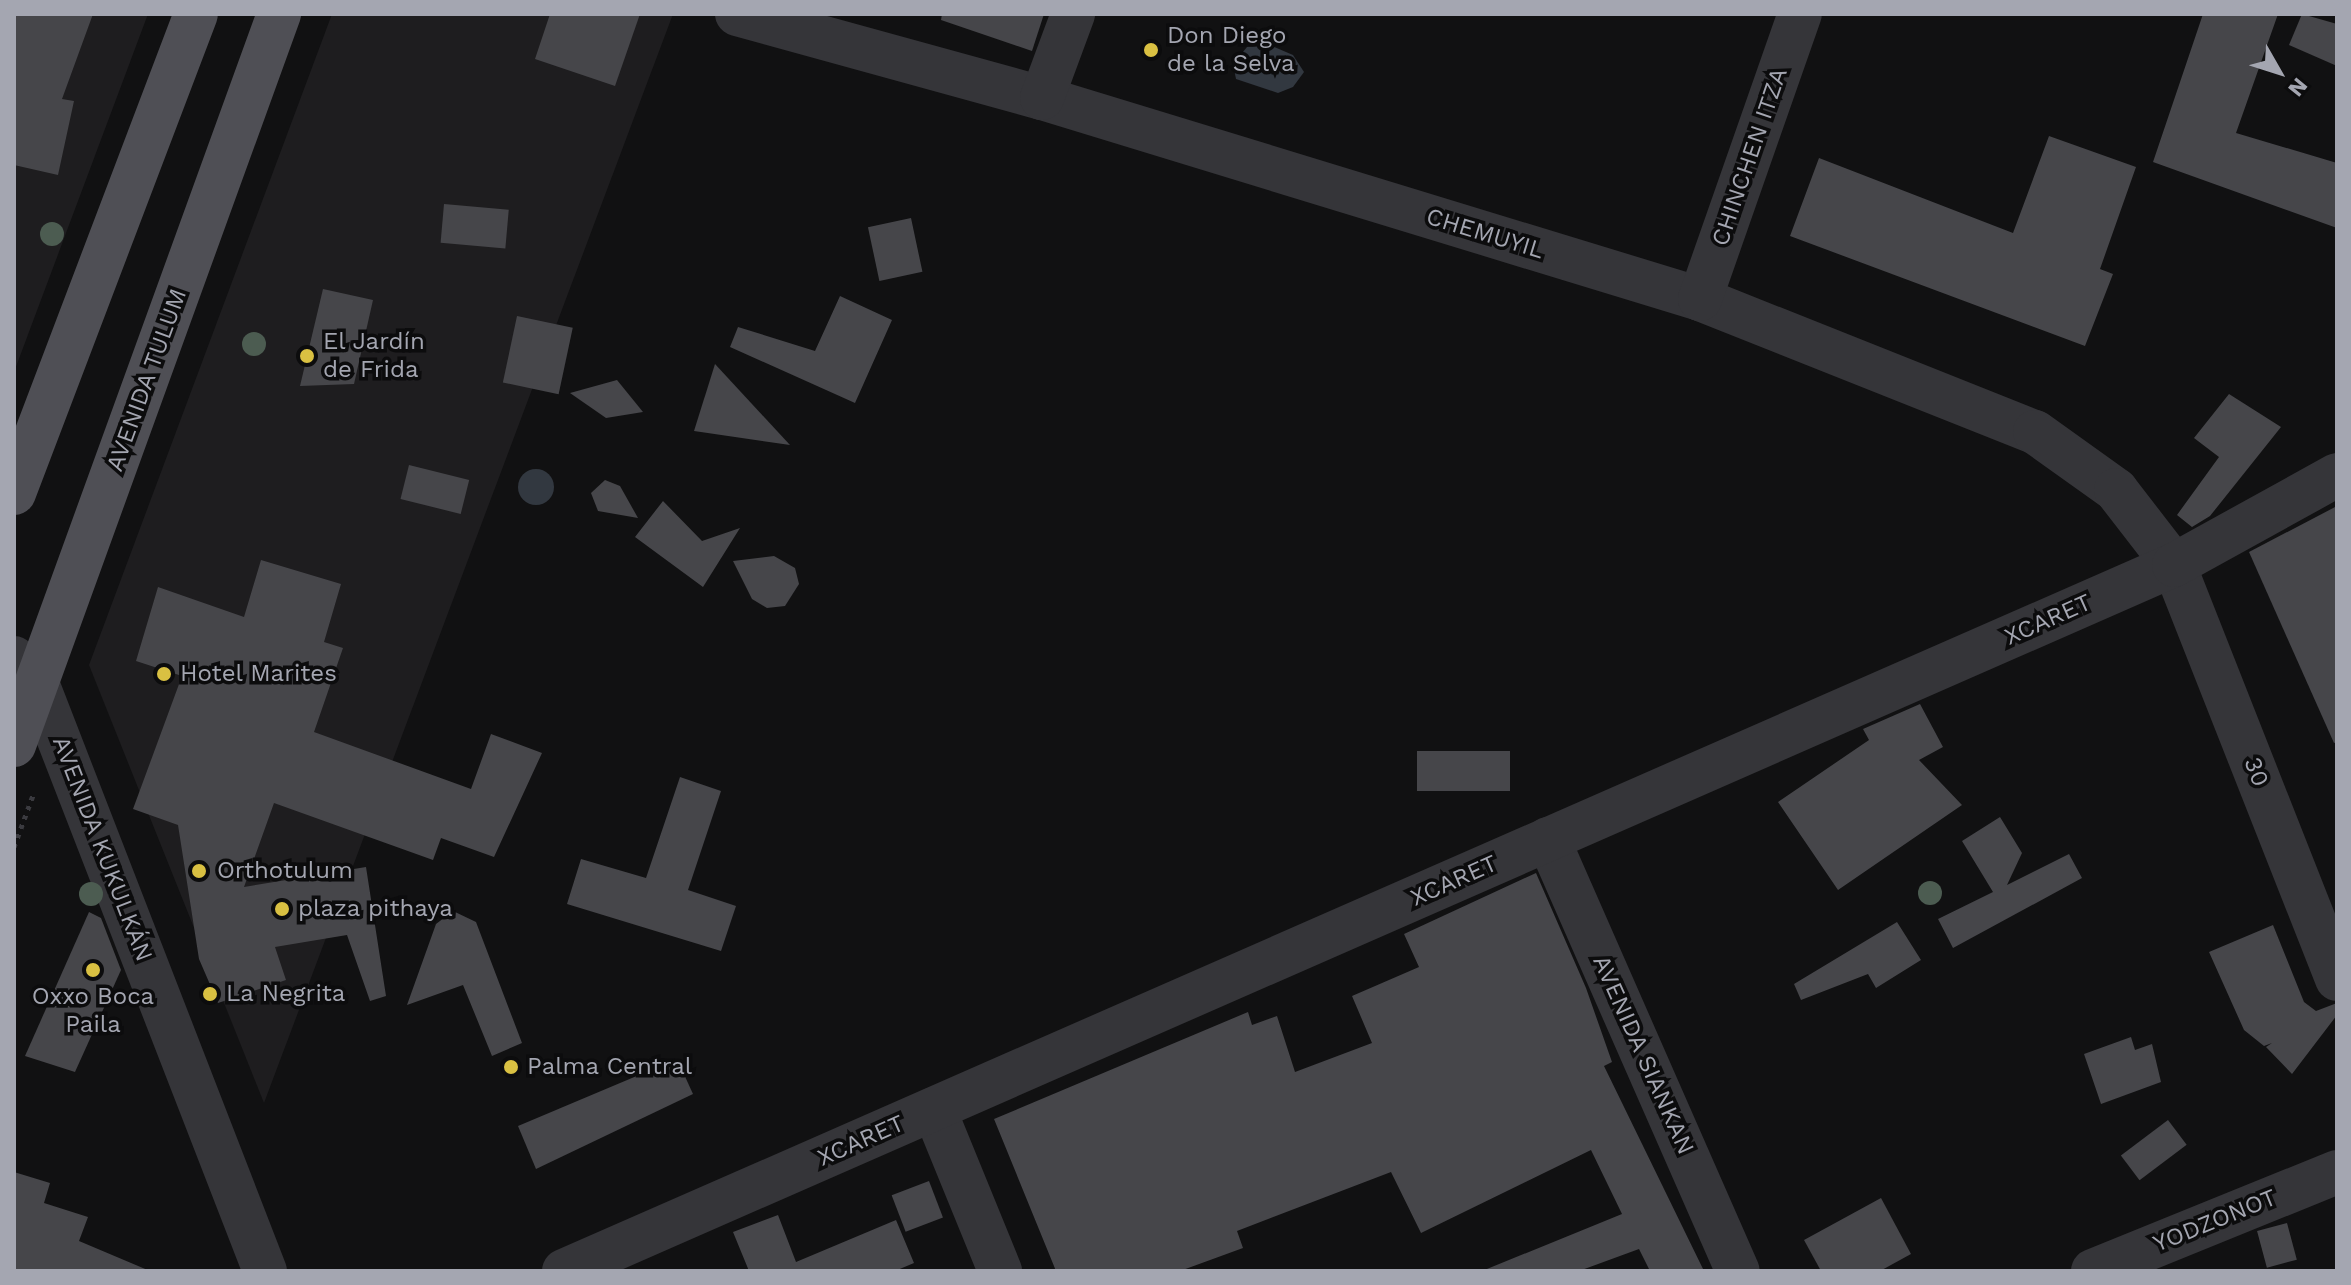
<!DOCTYPE html>
<html>
<head>
<meta charset="utf-8">
<style>
  body { margin:0 }
  #map { position:relative; width:2351px; height:1285px; overflow:hidden; background:#111112; font-family:"Work Sans",sans-serif }
  div>[style] { position:absolute }
  .built>* { inset:0; background:#1e1d1f }
  .water>* { inset:0; background:#323840 }
  .round { border-radius:50% }
  .building>* { inset:0; background:#46464a; transform-origin:0 0 }
  .path>* { height:5px; margin-top:-2.5px; transform-origin:0; background:repeating-linear-gradient(90deg,#3b3b40 0 4px,transparent 0 10px) }
  .minor>* { height:44px; margin:-22px; padding:0 22px; transform-origin:22px; border-radius:22px; background:#353539 }
  .major>* { height:44px; margin:-22px; padding:0 22px; transform-origin:22px; border-radius:22px; background:#4f4f55 }
  .trees>* { width:24px; height:24px; margin:-12px; border-radius:50%; background:#4c5c51 }
  .dots>* { width:22px; height:22px; translate:-50% -50%; box-sizing:border-box; border:4px solid #0c0c0d; border-radius:50% }
  span { translate:-50% -50%; white-space:nowrap; text-align:center; line-height:1.15; -webkit-text-stroke:7px #0c0c0d; paint-order:stroke }
  .poi-label { font-size:24px; color:#a4a6b1 }
  .left { translate:0 -50%; text-align:left }
  .street-label { font-size:24px; color:#a4a6b1 }
  .frame { position:absolute; inset:0; border:16px solid #a4a6b1; pointer-events:none }
  .north { position:absolute; left:2239px; top:32px; width:80px; height:80px; -webkit-text-stroke:6px #0c0c0d; paint-order:stroke; rotate:129deg; font-size:22px; font-weight:700; line-height:32px; text-align:center; color:#a4a6b1 }
  .north::after { content:''; display:block; margin:auto; width:28px; height:36px; background:#a4a6b1; clip-path:polygon(50% 0,100% 100%,50% 72%,0 100%) }
</style>
</head>
<body>
<div id="map">
  <div class="built">
    <div style="clip-path:polygon(14px 14px,148px 14px,14px 372px)"></div>
    <div style="clip-path:polygon(332px 14px,673px 14px,264px 1103px,89px 665px)"></div>
  </div>
  <div class="water">
    <div style="clip-path:polygon(1272px 46px,1293px 55px,1304px 72px,1293px 87px,1278px 93px,1236px 79px,1233px 64px,1247px 47px)"></div>
    <div class="round" style="left:518px;top:469px;width:36px;height:36px"></div>
  </div>
  <div class="building">
    <div style="clip-path:polygon(14px 14px,93px 14px,62px 99px,74px 101px,58px 175px,14px 165px)"></div>
    <div style="clip-path:polygon(550px 14px,640px 14px,615px 86px,535px 59px)"></div>
    <div style="clip-path:polygon(942px 14px,1044px 14px,1032px 51px,941px 20px)"></div>
    <div style="clip-path:polygon(2203px 14px,2278px 14px,2236px 133px,2337px 163px,2337px 228px,2153px 162px)"></div>
    <div style="clip-path:polygon(2302px 14px,2337px 24px,2337px 66px,2289px 45px)"></div>
    <div style="clip-path:polygon(2049px 136px,2136px 167px,2100px 269px,2113px 274px,2085px 346px,1790px 236px,1819px 158px,2013px 233px)"></div>
    <div style="left:444px;top:204px;width:65px;height:39px;rotate:5deg"></div>
    <div style="left:911px;top:218px;width:55px;height:44px;rotate:78deg"></div>
    <div style="clip-path:polygon(323px 289px,373px 300px,354px 384px,300px 386px)"></div>
    <div style="clip-path:polygon(840px 296px,892px 320px,855px 403px,730px 347px,738px 327px,815px 351px)"></div>
    <div style="left:517px;top:316px;width:57px;height:68px;rotate:12deg"></div>
    <div style="clip-path:polygon(715px 364px,790px 445px,694px 431px)"></div>
    <div style="clip-path:polygon(617px 380px,643px 412px,606px 418px,570px 393px)"></div>
    <div style="clip-path:polygon(2229px 394px,2281px 427px,2210px 516px,2192px 527px,2177px 515px,2219px 457px,2194px 438px)"></div>
    <div style="left:409px;top:465px;width:62px;height:35px;rotate:14deg"></div>
    <div style="clip-path:polygon(605px 480px,620px 486px,638px 518px,598px 511px,591px 493px)"></div>
    <div style="clip-path:polygon(663px 501px,702px 541px,740px 528px,703px 587px,635px 537px)"></div>
    <div style="clip-path:polygon(2337px 506px,2337px 742px,2334px 743px,2249px 552px)"></div>
    <div style="clip-path:polygon(774px 556px,795px 568px,799px 584px,785px 606px,767px 608px,752px 599px,733px 561px)"></div>
    <div style="clip-path:polygon(261px 560px,341px 584px,324px 642px,343px 648px,314px 732px,471px 789px,491px 734px,542px 753px,494px 857px,441px 838px,433px 860px,274px 803px,244px 887px,366px 867px,386px 996px,370px 1001px,347px 935px,275px 947px,286px 980px,218px 1003px,199px 959px,178px 825px,133px 809px,182px 676px,136px 661px,158px 587px,244px 617px)"></div>
    <div style="clip-path:polygon(1920px 704px,1943px 747px,1919px 760px,1962px 805px,1838px 890px,1778px 802px,1869px 740px,1863px 729px)"></div>
    <div style="left:1417px;top:751px;width:93px;height:40px"></div>
    <div style="clip-path:polygon(680px 777px,721px 791px,688px 890px,736px 906px,721px 951px,567px 904px,581px 859px,646px 878px)"></div>
    <div style="clip-path:polygon(2000px 817px,2022px 853px,2007px 885px,2069px 854px,2082px 878px,1953px 948px,1938px 919px,1993px 892px,1962px 841px)"></div>
    <div style="clip-path:polygon(1536px 873px,1586px 988px,1612px 1062px,1604px 1066px,1704px 1271px,1650px 1271px,1639px 1249px,1579px 1271px,1482px 1271px,1622px 1214px,1591px 1150px,1421px 1233px,1391px 1172px,1237px 1231px,1243px 1248px,1180px 1271px,1056px 1271px,994px 1119px,1248px 1012px,1252px 1025px,1277px 1016px,1295px 1072px,1372px 1043px,1352px 996px,1419px 967px,1404px 934px)"></div>
    <div style="clip-path:polygon(453px 911px,476px 922px,522px 1043px,492px 1056px,463px 985px,407px 1005px,436px 924px)"></div>
    <div style="clip-path:polygon(89px 912px,101px 918px,121px 970px,75px 1072px,25px 1056px)"></div>
    <div style="clip-path:polygon(1897px 922px,1921px 960px,1876px 988px,1868px 974px,1801px 1000px,1794px 984px)"></div>
    <div style="clip-path:polygon(2273px 925px,2304px 1002px,2316px 1011px,2337px 1003px,2337px 1015px,2292px 1074px,2266px 1047px,2272px 1043px,2264px 1046px,2244px 1030px,2209px 952px)"></div>
    <div style="clip-path:polygon(2131px 1037px,2135px 1050px,2152px 1044px,2161px 1082px,2101px 1104px,2084px 1054px)"></div>
    <div style="clip-path:polygon(677px 1059px,693px 1094px,536px 1169px,518px 1126px)"></div>
    <div style="left:2168px;top:1120px;width:31px;height:59px;rotate:53deg"></div>
    <div style="clip-path:polygon(14px 1172px,50px 1183px,44px 1203px,88px 1217px,79px 1241px,150px 1271px,14px 1271px)"></div>
    <div style="left:929px;top:1181px;width:39px;height:40px;rotate:69deg"></div>
    <div style="clip-path:polygon(1881px 1198px,1911px 1254px,1880px 1271px,1821px 1271px,1804px 1240px)"></div>
    <div style="clip-path:polygon(778px 1215px,796px 1262px,896px 1220px,914px 1263px,895px 1271px,749px 1271px,733px 1232px)"></div>
    <div style="left:2287px;top:1223px;width:38px;height:31px;rotate:75deg"></div>
  </div>
  <div class="path">
    <div style="left:14px;top:847px;width:55px;rotate:-69.9deg"></div>
  </div>
  <div class="minor">
    <div style="left:737px;top:14px;width:316px;rotate:15.4deg"></div>
    <div style="left:1042px;top:98px;width:688px;rotate:16.99deg"></div>
    <div style="left:1700px;top:299px;width:360px;rotate:21.7deg"></div>
    <div style="left:2035px;top:432px;width:100px;rotate:35.6deg"></div>
    <div style="left:2116px;top:490px;width:95px;rotate:52.3deg"></div>
    <div style="left:2174px;top:565px;width:445px;rotate:68.5deg"></div>
    <div style="left:1042px;top:98px;width:90px;rotate:-69.7deg"></div>
    <div style="left:1700px;top:299px;width:302px;rotate:-70.7deg"></div>
    <div style="left:14px;top:658px;width:34px;rotate:47deg"></div>
    <div style="left:37px;top:683px;width:631px;rotate:68.81deg"></div>
    <div style="left:1548px;top:839px;width:472px;rotate:66.3deg"></div>
    <div style="left:934px;top:1109px;width:175px;rotate:67.8deg"></div>
    <div style="left:564px;top:1271px;width:1758px;rotate:-23.68deg"></div>
    <div style="left:2174px;top:565px;width:186px;rotate:-28.9deg"></div>
    <div style="left:2093px;top:1271px;width:263px;rotate:-22.1deg"></div>
  </div>
  <div class="major">
    <div style="left:14px;top:493px;width:512px;rotate:-69.2deg"></div>
    <div style="left:14px;top:745px;width:778px;rotate:-70.07deg"></div>
  </div>
  <div class="trees">
    <div style="left:52px;top:234px"></div>
    <div style="left:254px;top:344px"></div>
    <div style="left:1930px;top:893px"></div>
    <div style="left:91px;top:894px"></div>
  </div>
  <div class="dots">
    <div style="left:1151px;top:50px;background:#d9c042"></div>
    <div style="left:307px;top:356px;background:#d9c042"></div>
    <div style="left:164px;top:674px;background:#d9c042"></div>
    <div style="left:199px;top:871px;background:#d9c042"></div>
    <div style="left:282px;top:909px;background:#d9c042"></div>
    <div style="left:93px;top:970px;background:#d9c042"></div>
    <div style="left:210px;top:994px;background:#d9c042"></div>
    <div style="left:511px;top:1067px;background:#d9c042"></div>
  </div>
  <div class="poi-label">
    <span class="left" style="left:1167px;top:50px">Don Diego<br>de la Selva</span>
    <span class="left" style="left:323px;top:356px">El Jardín<br>de Frida</span>
    <span class="left" style="left:180px;top:674px">Hotel Marites</span>
    <span class="left" style="left:217px;top:871px">Orthotulum</span>
    <span class="left" style="left:298px;top:909px">plaza pithaya</span>
    <span class="left" style="left:226px;top:994px">La Negrita</span>
    <span style="left:93px;top:1011px">Oxxo Boca<br>Paila</span>
    <span class="left" style="left:527px;top:1067px">Palma Central</span>
  </div>
  <div class="street-label">
    <span style="left:1750px;top:157px;rotate:-71deg">CHINCHEN ITZA</span>
    <span style="left:1485px;top:234px;rotate:17deg">CHEMUYIL</span>
    <span style="left:147px;top:380px;rotate:-70deg">AVENIDA TULUM</span>
    <span style="left:2048px;top:620px;rotate:-24deg">XCARET</span>
    <span style="left:2256px;top:772px;rotate:69deg">30</span>
    <span style="left:102px;top:849px;rotate:69deg">AVENIDA KUKULKÁN</span>
    <span style="left:1454px;top:881px;rotate:-24deg">XCARET</span>
    <span style="left:1643px;top:1055px;rotate:66deg">AVENIDA SIANKAN</span>
    <span style="left:861px;top:1141px;rotate:-24deg">XCARET</span>
    <span style="left:2215px;top:1221px;rotate:-22deg">YODZONOT</span>
  </div>
  <div class="frame"></div>
  <div class="north">N</div>
</div>
</body>
</html>
